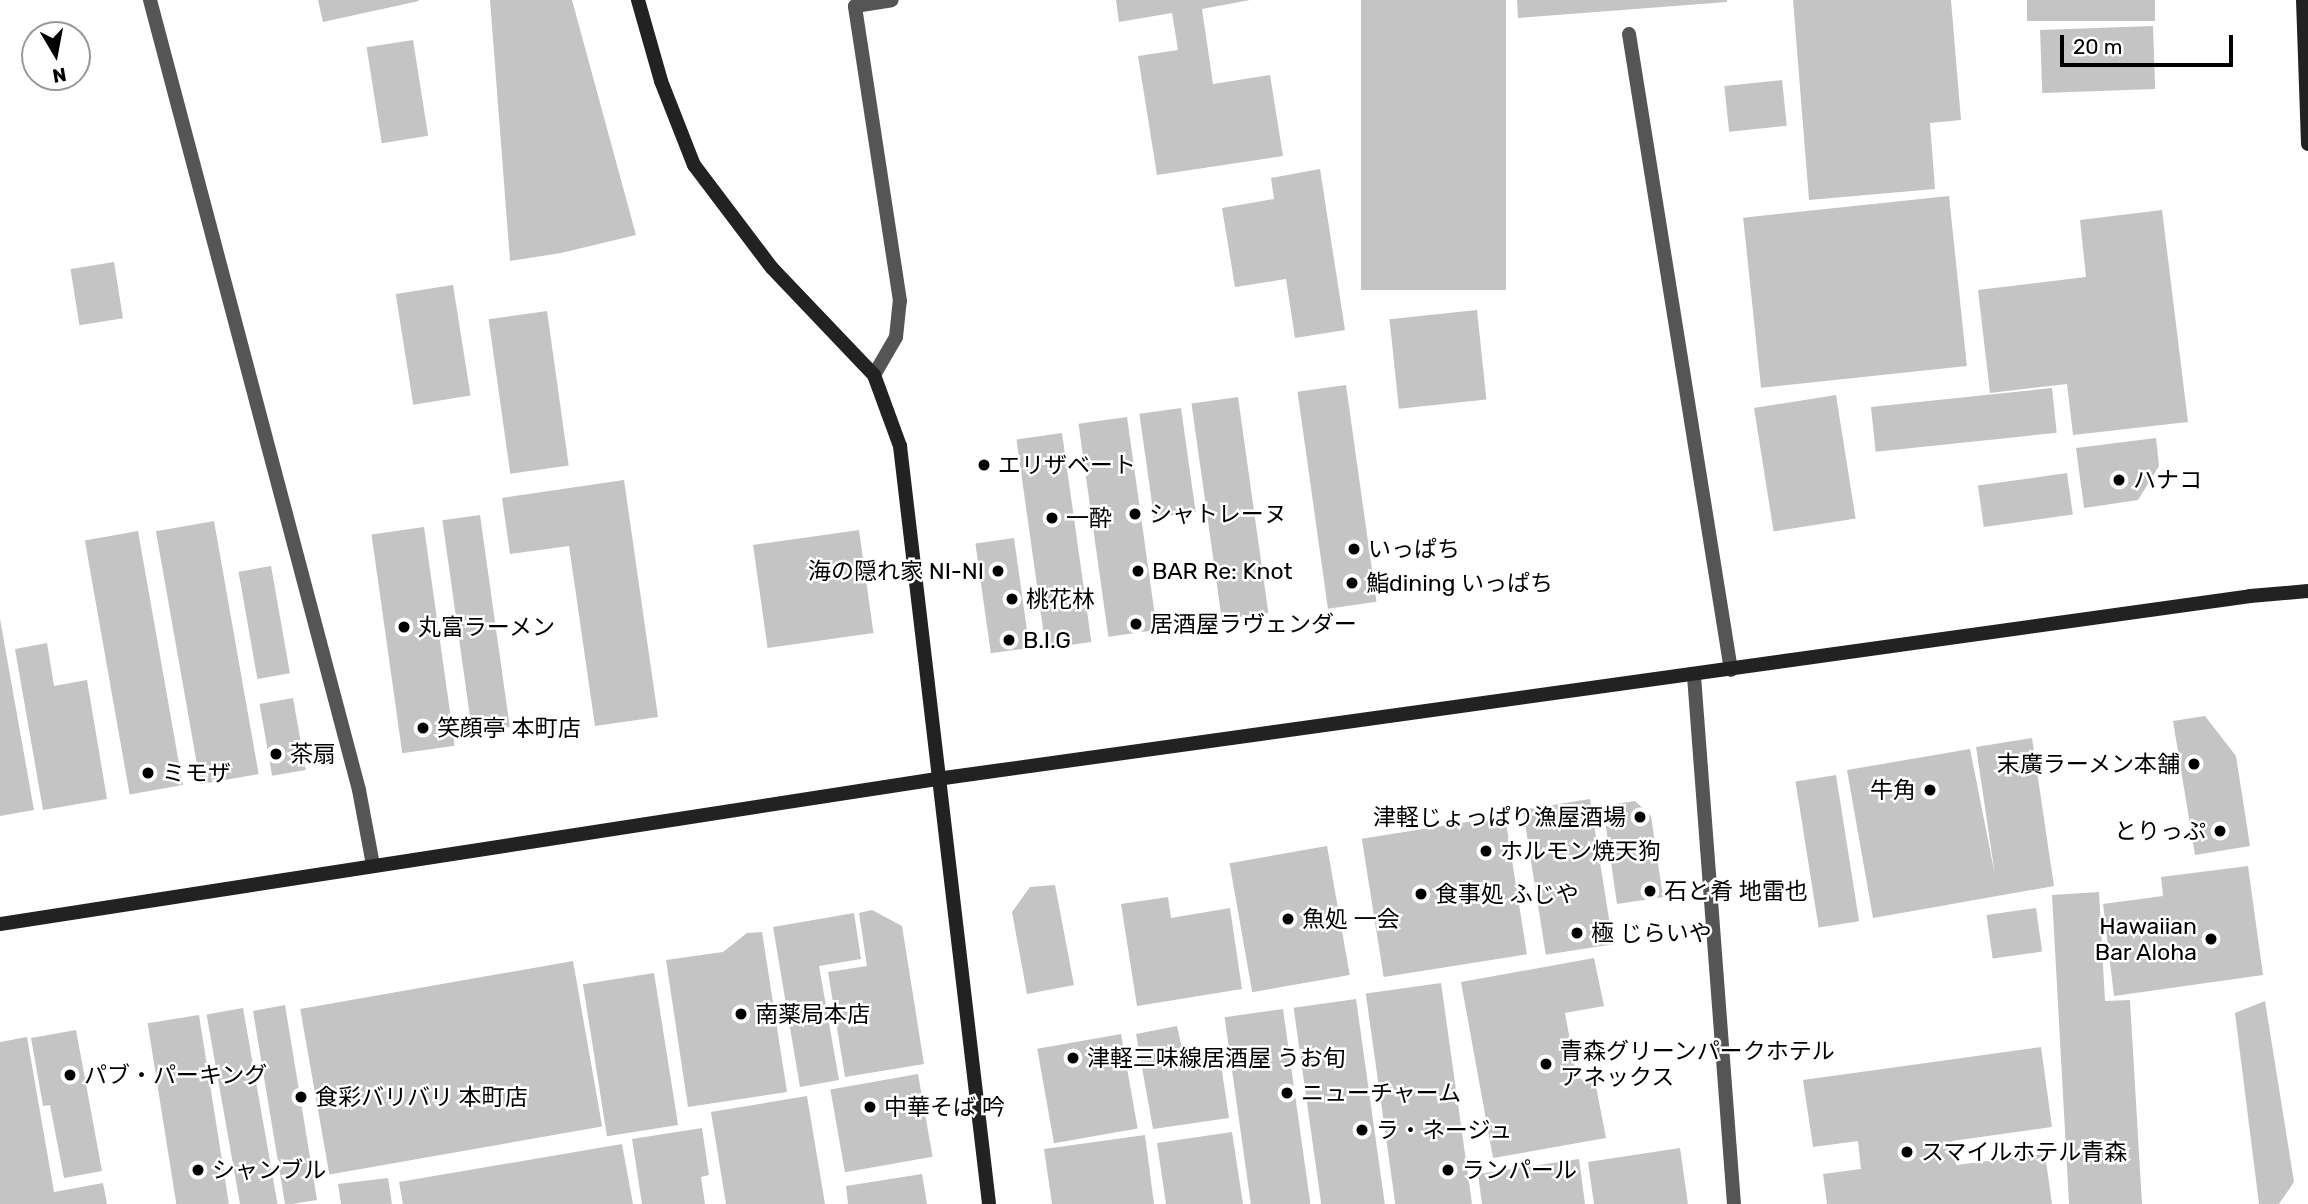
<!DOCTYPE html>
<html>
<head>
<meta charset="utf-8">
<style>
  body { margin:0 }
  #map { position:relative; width:2308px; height:1204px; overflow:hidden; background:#fff; font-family:Rubik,"Noto Sans JP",sans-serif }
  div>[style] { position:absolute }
  .building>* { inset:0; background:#c4c4c4; transform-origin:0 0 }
  .lane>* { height:14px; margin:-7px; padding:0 7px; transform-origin:7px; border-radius:7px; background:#555 }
  .street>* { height:14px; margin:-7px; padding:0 7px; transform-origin:7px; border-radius:7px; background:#555 }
  .secondary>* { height:14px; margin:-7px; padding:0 7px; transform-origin:7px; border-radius:7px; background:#222 }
  .dots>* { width:19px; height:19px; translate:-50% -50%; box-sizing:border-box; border:4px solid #fff; border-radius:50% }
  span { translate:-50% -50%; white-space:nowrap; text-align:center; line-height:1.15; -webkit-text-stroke:5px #fff; paint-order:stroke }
  .poi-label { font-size:23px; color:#000 }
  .left { translate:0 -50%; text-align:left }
  .right { translate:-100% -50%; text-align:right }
  .north { position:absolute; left:21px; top:21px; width:70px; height:70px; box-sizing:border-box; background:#fff; border:2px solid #999; border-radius:50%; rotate:170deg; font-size:19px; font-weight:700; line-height:28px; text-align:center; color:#000 }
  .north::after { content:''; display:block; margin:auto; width:24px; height:32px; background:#000; clip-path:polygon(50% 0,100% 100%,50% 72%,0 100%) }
  .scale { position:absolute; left:2060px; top:35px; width:173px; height:32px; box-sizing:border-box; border:4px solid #000; border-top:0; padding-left:9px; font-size:21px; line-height:24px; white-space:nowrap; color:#000; -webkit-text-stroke:5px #fff; paint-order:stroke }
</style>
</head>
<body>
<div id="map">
  <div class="building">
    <div style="clip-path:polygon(318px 0,418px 0,419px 1px,323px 22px)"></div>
    <div style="clip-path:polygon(490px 0,572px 0,636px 235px,561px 253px,510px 261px)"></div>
    <div style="clip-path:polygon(1116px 0,1250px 0,1202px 9px,1213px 84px,1270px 75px,1283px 156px,1157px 175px,1138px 56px,1178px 50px,1172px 13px,1119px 22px)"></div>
    <div style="left:1361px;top:0;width:145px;height:290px"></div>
    <div style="clip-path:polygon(1517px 0,1727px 0,1727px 2px,1518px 18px)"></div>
    <div style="clip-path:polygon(1793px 0,1951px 0,1961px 120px,1930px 123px,1935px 189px,1809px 200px)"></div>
    <div style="left:2027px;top:0;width:128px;height:21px"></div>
    <div style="left:2153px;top:26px;width:63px;height:113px;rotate:88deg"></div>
    <div style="left:413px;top:40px;width:97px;height:47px;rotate:81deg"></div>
    <div style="left:1782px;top:80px;width:46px;height:58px;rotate:84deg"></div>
    <div style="clip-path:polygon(1320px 169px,1345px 330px,1295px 338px,1286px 279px,1235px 287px,1222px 208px,1274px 199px,1271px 178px)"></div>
    <div style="left:1949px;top:196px;width:171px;height:207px;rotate:84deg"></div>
    <div style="clip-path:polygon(2162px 210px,2188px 422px,2073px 435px,2067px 384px,1990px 393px,1978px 290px,2086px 277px,2080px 220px)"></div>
    <div style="left:114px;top:262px;width:57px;height:44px;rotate:81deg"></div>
    <div style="left:453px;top:285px;width:112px;height:58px;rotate:81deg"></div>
    <div style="left:1477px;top:310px;width:90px;height:88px;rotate:84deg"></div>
    <div style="left:547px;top:311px;width:156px;height:59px;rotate:82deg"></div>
    <div style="left:1346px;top:385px;width:219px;height:49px;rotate:82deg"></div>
    <div style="left:2052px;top:388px;width:45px;height:182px;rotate:84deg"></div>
    <div style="left:1836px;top:395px;width:125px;height:83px;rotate:81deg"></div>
    <div style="left:1238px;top:397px;width:218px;height:47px;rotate:82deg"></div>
    <div style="left:1181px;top:408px;width:105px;height:42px;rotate:82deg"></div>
    <div style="left:1127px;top:417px;width:215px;height:49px;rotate:82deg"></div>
    <div style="left:1062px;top:433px;width:211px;height:46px;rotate:82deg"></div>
    <div style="clip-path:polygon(2156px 438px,2159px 466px,2138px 500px,2084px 508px,2076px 448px)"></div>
    <div style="left:2067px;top:473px;width:42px;height:90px;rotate:82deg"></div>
    <div style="clip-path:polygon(624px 480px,658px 717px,595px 726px,569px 546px,510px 554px,502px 498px)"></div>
    <div style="left:480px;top:515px;width:214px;height:38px;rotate:82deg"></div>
    <div style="left:214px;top:521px;width:257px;height:59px;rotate:80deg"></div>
    <div style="left:424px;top:527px;width:221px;height:53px;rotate:82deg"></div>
    <div style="left:859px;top:530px;width:104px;height:107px;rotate:82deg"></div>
    <div style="left:138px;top:531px;width:258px;height:54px;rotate:80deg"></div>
    <div style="left:1014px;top:538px;width:111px;height:39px;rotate:82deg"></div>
    <div style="left:271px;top:566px;width:109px;height:33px;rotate:80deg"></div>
    <div style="clip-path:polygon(0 619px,34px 810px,0 816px)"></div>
    <div style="clip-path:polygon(47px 643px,54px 686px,87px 680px,107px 799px,43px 810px,15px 649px)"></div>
    <div style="left:293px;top:698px;width:73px;height:34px;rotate:80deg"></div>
    <div style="clip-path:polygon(2205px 716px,2236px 756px,2250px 846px,2195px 855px,2173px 721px)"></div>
    <div style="clip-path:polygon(2032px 738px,2054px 886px,1873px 918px,1847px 770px,1970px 749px,1995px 875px,1976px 747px)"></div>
    <div style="left:1836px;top:775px;width:148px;height:41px;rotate:81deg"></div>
    <div style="left:1590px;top:799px;width:147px;height:68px;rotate:81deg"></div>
    <div style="clip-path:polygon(1635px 801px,1651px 816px,1663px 897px,1617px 904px,1603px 806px)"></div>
    <div style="left:1505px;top:816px;width:140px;height:145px;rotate:81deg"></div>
    <div style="left:1327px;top:846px;width:131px;height:99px;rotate:80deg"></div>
    <div style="clip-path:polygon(2248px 866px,2263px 975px,2114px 996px,2103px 904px,2163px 896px,2161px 877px)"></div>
    <div style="clip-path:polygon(1055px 885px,1074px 985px,1027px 994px,1012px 912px,1030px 887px)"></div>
    <div style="clip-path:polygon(2099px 892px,2105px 1001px,2130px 1000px,2142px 1204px,2069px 1204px,2052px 895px)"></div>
    <div style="clip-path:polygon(1168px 897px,1171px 918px,1230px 908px,1242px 989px,1137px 1006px,1121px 904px)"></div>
    <div style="left:2036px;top:908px;width:44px;height:50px;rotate:82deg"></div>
    <div style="clip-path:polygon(872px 910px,902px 926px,924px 1064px,845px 1077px,828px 972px,867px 966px,859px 913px)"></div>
    <div style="clip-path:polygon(854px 913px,861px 959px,819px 966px,839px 1080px,800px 1087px,773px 927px)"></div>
    <div style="clip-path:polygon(762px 932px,787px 1092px,688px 1107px,666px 960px,723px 952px,747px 933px)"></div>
    <div style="clip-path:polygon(1594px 958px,1604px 1006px,1565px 1013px,1577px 1079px,1594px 1076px,1606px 1138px,1493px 1158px,1461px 982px)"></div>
    <div style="left:573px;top:961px;width:168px;height:277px;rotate:80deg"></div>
    <div style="left:654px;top:973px;width:154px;height:72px;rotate:81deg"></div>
    <div style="left:1441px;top:983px;width:223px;height:76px;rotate:82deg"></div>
    <div style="left:1356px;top:999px;width:207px;height:63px;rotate:82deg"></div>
    <div style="clip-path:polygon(2265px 1001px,2294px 1182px,2279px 1204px,2259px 1204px,2235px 1013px)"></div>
    <div style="clip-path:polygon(285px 1005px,317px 1200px,292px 1204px,285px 1204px,253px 1011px)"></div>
    <div style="left:243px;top:1008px;width:199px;height:37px;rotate:80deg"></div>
    <div style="left:1283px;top:1009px;width:197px;height:59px;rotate:82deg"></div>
    <div style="left:199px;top:1015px;width:191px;height:52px;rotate:81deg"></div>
    <div style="clip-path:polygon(1177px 1026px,1185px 1062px,1220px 1058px,1229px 1118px,1153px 1129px,1136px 1034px)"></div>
    <div style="clip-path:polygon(76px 1030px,102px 1171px,64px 1178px,50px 1105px,43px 1106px,31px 1038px)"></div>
    <div style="left:1121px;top:1034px;width:96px;height:85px;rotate:80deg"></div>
    <div style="clip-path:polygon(27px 1037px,54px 1192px,103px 1183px,107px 1204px,0 1204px,0 1042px)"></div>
    <div style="clip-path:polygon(2041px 1047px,2052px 1127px,1952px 1141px,1956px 1165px,2045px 1154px,2052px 1204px,1827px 1204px,1823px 1174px,1861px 1169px,1858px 1141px,1813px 1147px,1803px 1080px)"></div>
    <div style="left:918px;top:1074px;width:84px;height:89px;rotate:80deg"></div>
    <div style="clip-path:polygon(807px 1096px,825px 1204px,726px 1204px,711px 1112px)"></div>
    <div style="clip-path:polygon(702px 1128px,709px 1175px,701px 1177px,705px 1204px,642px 1204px,632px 1139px)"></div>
    <div style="clip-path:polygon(1232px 1132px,1243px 1204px,1166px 1204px,1157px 1143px)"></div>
    <div style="clip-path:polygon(1145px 1135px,1154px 1204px,1052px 1204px,1044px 1149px)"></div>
    <div style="clip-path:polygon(622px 1144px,633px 1204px,403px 1204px,399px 1182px)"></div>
    <div style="clip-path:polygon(1680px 1148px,1688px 1204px,1594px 1204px,1588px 1162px)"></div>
    <div style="clip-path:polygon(1579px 1159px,1585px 1204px,1482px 1204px,1478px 1174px)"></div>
    <div style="clip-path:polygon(922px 1174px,927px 1204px,848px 1204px,846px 1186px)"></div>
    <div style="clip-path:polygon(388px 1178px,392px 1204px,341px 1204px,338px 1184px)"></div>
  </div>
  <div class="lane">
    <div style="left:150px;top:0;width:817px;rotate:75.18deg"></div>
    <div style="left:359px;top:790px;width:76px;rotate:79.4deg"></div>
    <div style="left:1629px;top:34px;width:644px;rotate:80.89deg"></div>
  </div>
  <div class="street">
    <div style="left:874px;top:375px;width:44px;rotate:-59.9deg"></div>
    <div style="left:896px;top:337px;width:36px;rotate:-84deg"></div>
    <div style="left:900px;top:301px;width:298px;rotate:-98.7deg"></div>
    <div style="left:855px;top:6px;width:37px;rotate:-9deg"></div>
    <div style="left:1694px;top:676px;width:530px;rotate:85.67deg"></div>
  </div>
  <div class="secondary">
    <div style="left:638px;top:0;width:84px;rotate:74.1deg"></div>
    <div style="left:661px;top:81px;width:90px;rotate:68.6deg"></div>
    <div style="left:694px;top:165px;width:129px;rotate:52.9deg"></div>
    <div style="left:772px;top:268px;width:148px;rotate:46.4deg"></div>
    <div style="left:874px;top:375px;width:76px;rotate:69.9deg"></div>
    <div style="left:900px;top:446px;width:763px;rotate:83.3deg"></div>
    <div style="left:2303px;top:0;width:144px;rotate:88deg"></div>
    <div style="left:0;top:924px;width:948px;rotate:-8.8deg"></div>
    <div style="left:937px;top:779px;width:1326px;rotate:-7.93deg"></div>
    <div style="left:2250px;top:596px;width:58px;rotate:-4.9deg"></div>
  </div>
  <div class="dots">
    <div style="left:984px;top:465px;background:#000"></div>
    <div style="left:2119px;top:480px;background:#000"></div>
    <div style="left:1135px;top:514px;background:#000"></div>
    <div style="left:1052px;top:518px;background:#000"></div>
    <div style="left:1354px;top:549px;background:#000"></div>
    <div style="left:998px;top:571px;background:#000"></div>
    <div style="left:1138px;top:571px;background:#000"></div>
    <div style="left:1352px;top:583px;background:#000"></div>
    <div style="left:1012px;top:599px;background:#000"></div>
    <div style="left:1136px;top:624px;background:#000"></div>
    <div style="left:404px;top:627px;background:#000"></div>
    <div style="left:1009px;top:640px;background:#000"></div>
    <div style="left:423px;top:728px;background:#000"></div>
    <div style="left:276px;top:754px;background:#000"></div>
    <div style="left:2194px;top:764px;background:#000"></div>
    <div style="left:148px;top:773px;background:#000"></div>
    <div style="left:1930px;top:790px;background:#000"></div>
    <div style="left:1640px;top:817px;background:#000"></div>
    <div style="left:2220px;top:831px;background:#000"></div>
    <div style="left:1486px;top:851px;background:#000"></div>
    <div style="left:1650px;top:891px;background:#000"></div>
    <div style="left:1421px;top:894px;background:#000"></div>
    <div style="left:1288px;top:919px;background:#000"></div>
    <div style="left:1577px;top:933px;background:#000"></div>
    <div style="left:2211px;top:939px;background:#000"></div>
    <div style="left:741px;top:1014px;background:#000"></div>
    <div style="left:1073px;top:1058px;background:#000"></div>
    <div style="left:1546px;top:1064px;background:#000"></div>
    <div style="left:70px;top:1075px;background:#000"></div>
    <div style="left:1287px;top:1093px;background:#000"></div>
    <div style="left:301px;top:1097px;background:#000"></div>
    <div style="left:870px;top:1107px;background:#000"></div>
    <div style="left:1362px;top:1130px;background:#000"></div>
    <div style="left:1907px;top:1152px;background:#000"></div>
    <div style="left:198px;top:1170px;background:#000"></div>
    <div style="left:1448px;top:1170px;background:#000"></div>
  </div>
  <div class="poi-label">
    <span class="left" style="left:998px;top:465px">エリザベート</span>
    <span class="left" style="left:2133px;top:480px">ハナコ</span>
    <span class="left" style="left:1149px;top:514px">シャトレーヌ</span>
    <span class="left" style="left:1066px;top:518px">一酔</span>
    <span class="left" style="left:1368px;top:549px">いっぱち</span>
    <span class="right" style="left:984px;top:571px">海の隠れ家 NI-NI</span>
    <span class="left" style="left:1152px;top:571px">BAR Re: Knot</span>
    <span class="left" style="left:1366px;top:583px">鮨dining いっぱち</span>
    <span class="left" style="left:1026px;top:599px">桃花林</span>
    <span class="left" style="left:1150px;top:624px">居酒屋ラヴェンダー</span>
    <span class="left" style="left:418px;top:627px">丸富ラーメン</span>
    <span class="left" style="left:1023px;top:640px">B.I.G</span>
    <span class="left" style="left:437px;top:728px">笑顔亭 本町店</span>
    <span class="left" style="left:290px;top:754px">茶扇</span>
    <span class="right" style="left:2180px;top:764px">末廣ラーメン本舗</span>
    <span class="left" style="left:162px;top:773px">ミモザ</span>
    <span class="right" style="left:1916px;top:790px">牛角</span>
    <span class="right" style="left:1626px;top:817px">津軽じょっぱり漁屋酒場</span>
    <span class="right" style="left:2206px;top:831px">とりっぷ</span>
    <span class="left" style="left:1500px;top:851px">ホルモン焼天狗</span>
    <span class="left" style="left:1664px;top:891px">石と肴 地雷也</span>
    <span class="left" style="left:1435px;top:894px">食事処 ふじや</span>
    <span class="left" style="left:1302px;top:919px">魚処 一会</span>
    <span class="right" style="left:2197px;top:939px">Hawaiian<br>Bar Aloha</span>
    <span class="left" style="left:1591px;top:933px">極 じらいや</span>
    <span class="left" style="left:755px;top:1014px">南薬局本店</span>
    <span class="left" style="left:1560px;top:1064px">青森グリーンパークホテル<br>アネックス</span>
    <span class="left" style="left:1087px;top:1058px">津軽三味線居酒屋 うお旬</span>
    <span class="left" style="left:84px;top:1075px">パブ・パーキング</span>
    <span class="left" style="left:1301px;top:1093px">ニューチャーム</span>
    <span class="left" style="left:315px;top:1097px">食彩バリバリ 本町店</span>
    <span class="left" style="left:884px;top:1107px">中華そば 吟</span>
    <span class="left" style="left:1376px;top:1130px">ラ・ネージュ</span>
    <span class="left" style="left:1921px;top:1152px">スマイルホテル青森</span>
    <span class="left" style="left:212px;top:1170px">シャンブル</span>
    <span class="left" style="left:1462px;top:1170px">ランパール</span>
  </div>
  <div class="north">N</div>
  <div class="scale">20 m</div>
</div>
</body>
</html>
